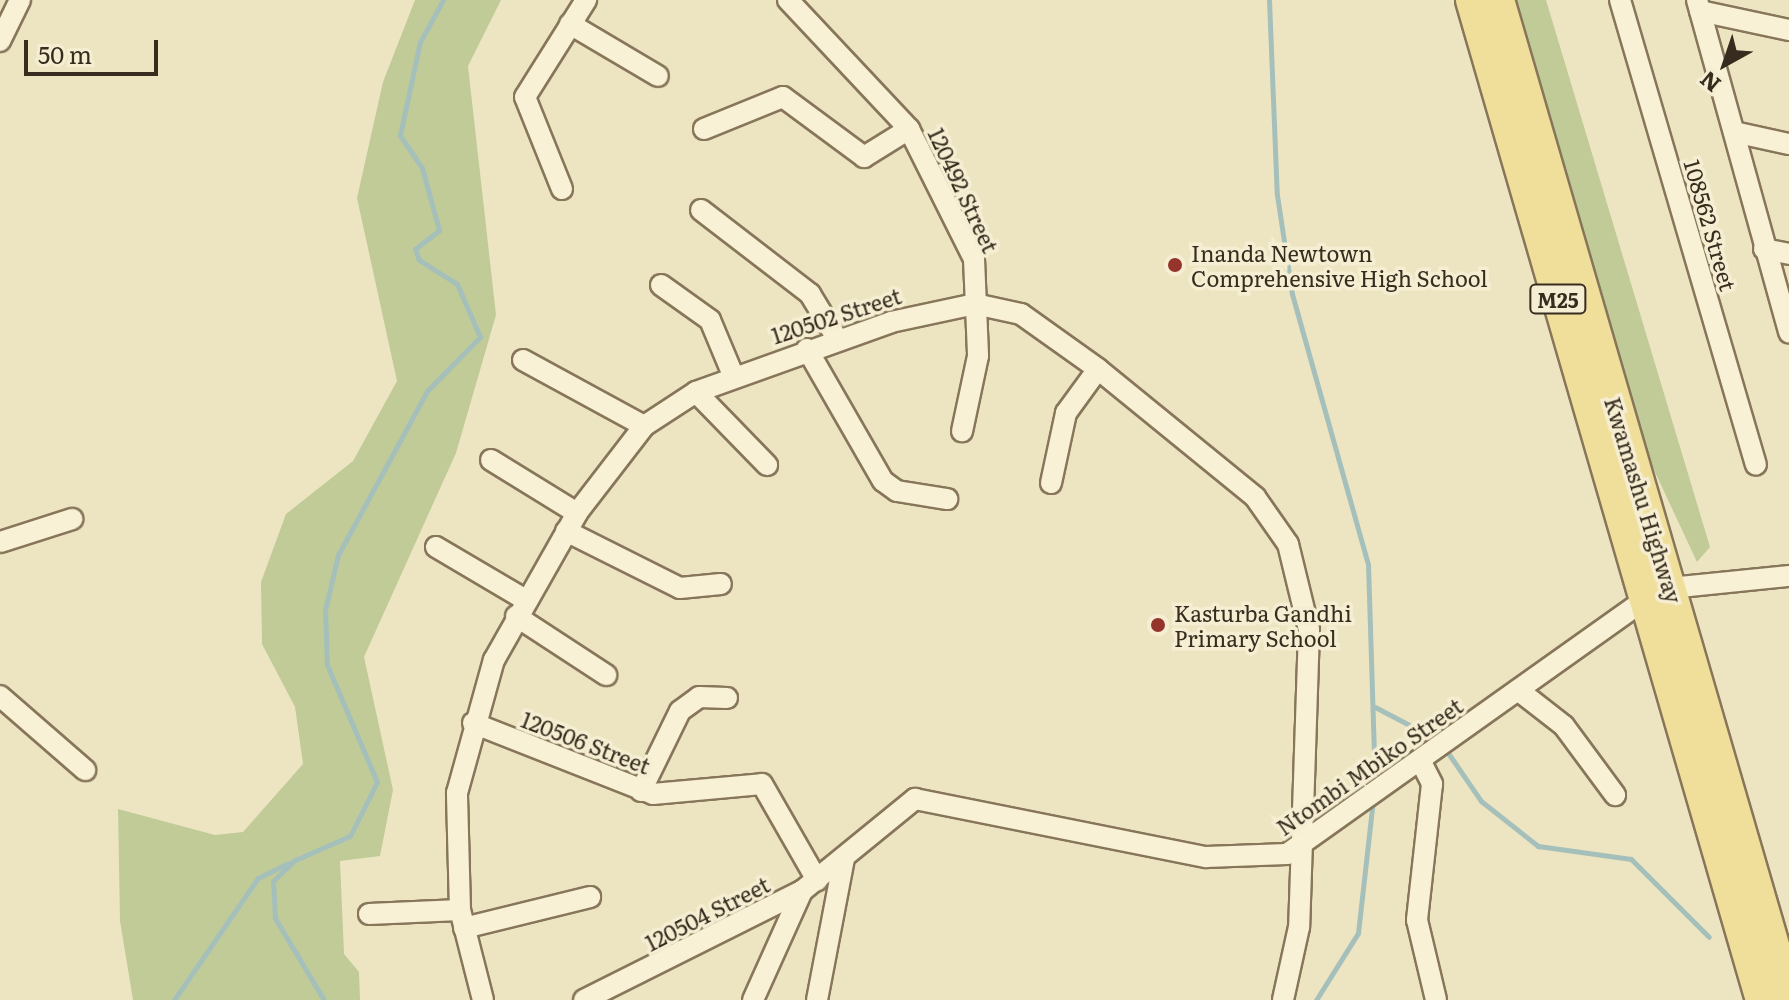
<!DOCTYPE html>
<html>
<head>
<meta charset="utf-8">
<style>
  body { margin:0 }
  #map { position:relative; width:1789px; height:1000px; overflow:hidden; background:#ede5c2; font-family:Literata,serif }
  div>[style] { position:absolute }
  .green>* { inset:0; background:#c0cb97 }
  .stream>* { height:5px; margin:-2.5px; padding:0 2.5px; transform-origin:2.5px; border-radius:2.5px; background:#a5c0bb }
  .roads { filter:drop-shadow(2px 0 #87765a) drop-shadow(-2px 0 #87765a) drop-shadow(0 2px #87765a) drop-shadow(0 -2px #87765a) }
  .street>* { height:20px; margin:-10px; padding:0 10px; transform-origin:10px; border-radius:10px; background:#f8f1d6 }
  .primary>* { height:32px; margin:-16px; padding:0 16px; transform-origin:16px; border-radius:16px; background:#f0de9b }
  .dots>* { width:22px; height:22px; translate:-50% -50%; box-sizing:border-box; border:4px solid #f5eed2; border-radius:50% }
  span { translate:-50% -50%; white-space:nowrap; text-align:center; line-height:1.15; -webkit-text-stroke:7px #f5eed2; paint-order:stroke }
  .shield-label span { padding:2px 6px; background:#f5eed2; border:2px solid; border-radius:6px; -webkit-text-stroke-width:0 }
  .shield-label { font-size:20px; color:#372c1e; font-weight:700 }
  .street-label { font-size:22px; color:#372c1e }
  .poi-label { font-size:22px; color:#372c1e }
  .left { translate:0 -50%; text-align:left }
  .north { position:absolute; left:1685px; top:24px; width:80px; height:80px; -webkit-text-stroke:6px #f5eed2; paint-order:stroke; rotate:220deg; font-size:22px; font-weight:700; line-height:32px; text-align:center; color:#372c1e }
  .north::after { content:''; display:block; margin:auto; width:28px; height:36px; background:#372c1e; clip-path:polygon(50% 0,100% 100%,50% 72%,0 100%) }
  .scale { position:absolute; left:24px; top:40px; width:134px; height:36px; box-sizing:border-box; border:4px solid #372c1e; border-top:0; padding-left:10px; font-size:24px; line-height:28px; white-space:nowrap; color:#372c1e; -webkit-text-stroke:6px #f5eed2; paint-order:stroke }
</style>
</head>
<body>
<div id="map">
  <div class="green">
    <div style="clip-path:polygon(415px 0,501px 0,468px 66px,496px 315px,456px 453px,364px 657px,393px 790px,380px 856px,340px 861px,344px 954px,359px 972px,360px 1000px,133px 1000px,120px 921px,118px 809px,215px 835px,243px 832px,303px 764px,295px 707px,262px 644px,261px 582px,286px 514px,353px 461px,397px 381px,357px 198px,383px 82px)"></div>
    <div style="clip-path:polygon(1516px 0,1546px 0,1710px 547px,1697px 562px,1648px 457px)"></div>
  </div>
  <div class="stream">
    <div style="left:1269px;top:0;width:195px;rotate:87.7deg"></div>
    <div style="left:1277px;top:195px;width:100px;rotate:81.4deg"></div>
    <div style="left:1292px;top:294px;width:280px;rotate:74.3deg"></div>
    <div style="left:1368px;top:564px;width:218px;rotate:88.2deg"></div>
    <div style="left:1375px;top:707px;width:69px;rotate:27.7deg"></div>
    <div style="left:1446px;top:750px;width:62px;rotate:55.5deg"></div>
    <div style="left:1481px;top:801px;width:73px;rotate:38.3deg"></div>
    <div style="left:1538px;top:846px;width:94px;rotate:8deg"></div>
    <div style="left:1631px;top:859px;width:110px;rotate:45deg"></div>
    <div style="left:174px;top:1000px;width:148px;rotate:-55.5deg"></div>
    <div style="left:258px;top:878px;width:34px;rotate:-26deg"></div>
    <div style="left:324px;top:1000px;width:96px;rotate:-120.9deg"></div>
    <div style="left:275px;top:918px;width:37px;rotate:-93deg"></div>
    <div style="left:273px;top:881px;width:30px;rotate:-44deg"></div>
    <div style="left:295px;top:860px;width:60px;rotate:-23.6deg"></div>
    <div style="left:350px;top:836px;width:60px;rotate:-63.4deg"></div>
    <div style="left:377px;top:782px;width:127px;rotate:-113.1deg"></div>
    <div style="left:327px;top:665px;width:55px;rotate:-92.1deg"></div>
    <div style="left:325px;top:610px;width:57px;rotate:-76.7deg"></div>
    <div style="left:338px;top:555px;width:187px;rotate:-61.5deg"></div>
    <div style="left:427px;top:391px;width:76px;rotate:-45.5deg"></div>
    <div style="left:480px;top:337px;width:58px;rotate:-113.5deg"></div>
    <div style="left:457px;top:284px;width:45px;rotate:-147.7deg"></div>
    <div style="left:419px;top:260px;width:12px;rotate:-110deg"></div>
    <div style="left:415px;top:249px;width:31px;rotate:-38deg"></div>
    <div style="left:439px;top:230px;width:64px;rotate:-105.3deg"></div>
    <div style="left:422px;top:168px;width:40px;rotate:-124deg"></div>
    <div style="left:400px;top:135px;width:95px;rotate:-77.9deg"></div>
    <div style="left:420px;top:42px;width:48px;rotate:-61.3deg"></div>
    <div style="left:1316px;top:1000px;width:79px;rotate:-57.9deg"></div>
    <div style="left:1358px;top:933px;width:134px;rotate:-83.6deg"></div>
  </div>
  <div class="roads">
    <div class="street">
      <div style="left:788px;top:0;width:177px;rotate:46.8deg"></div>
      <div style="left:909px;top:129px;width:145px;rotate:63.4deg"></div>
      <div style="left:974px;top:259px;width:97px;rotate:87.6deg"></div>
      <div style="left:978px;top:356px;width:77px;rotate:102deg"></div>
      <div style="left:1620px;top:0;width:484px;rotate:73.7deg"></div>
      <div style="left:1697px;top:0;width:345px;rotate:74.5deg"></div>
      <div style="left:1700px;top:11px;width:91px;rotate:12.1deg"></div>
      <div style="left:570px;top:24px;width:102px;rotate:30.6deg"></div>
      <div style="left:0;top:41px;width:46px;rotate:-64deg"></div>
      <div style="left:704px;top:129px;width:85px;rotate:-22.1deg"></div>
      <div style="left:783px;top:97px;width:101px;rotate:36.5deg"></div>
      <div style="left:864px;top:157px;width:53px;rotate:-31.9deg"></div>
      <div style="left:1734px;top:132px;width:56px;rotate:12.3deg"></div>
      <div style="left:562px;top:189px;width:99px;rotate:-111.9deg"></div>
      <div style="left:525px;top:97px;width:115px;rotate:-57.8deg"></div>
      <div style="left:701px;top:210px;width:138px;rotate:37.6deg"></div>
      <div style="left:810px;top:294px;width:54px;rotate:58.7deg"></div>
      <div style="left:1764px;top:249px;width:25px;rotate:11deg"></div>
      <div style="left:661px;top:285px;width:60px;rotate:35.5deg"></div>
      <div style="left:710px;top:320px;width:60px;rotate:67.3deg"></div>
      <div style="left:807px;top:349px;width:152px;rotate:60.1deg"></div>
      <div style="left:883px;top:481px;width:17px;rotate:36deg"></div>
      <div style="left:897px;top:491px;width:51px;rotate:9.1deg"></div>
      <div style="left:523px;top:360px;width:138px;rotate:28.6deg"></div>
      <div style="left:696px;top:392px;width:102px;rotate:45.8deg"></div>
      <div style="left:491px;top:460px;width:101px;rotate:31.6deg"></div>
      <div style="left:1051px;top:483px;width:72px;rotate:-77.9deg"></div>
      <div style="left:1066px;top:413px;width:54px;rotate:-54deg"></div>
      <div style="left:566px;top:531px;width:127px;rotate:26.6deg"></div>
      <div style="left:680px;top:588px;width:41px;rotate:-5.6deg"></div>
      <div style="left:0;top:542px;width:76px;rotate:-17.7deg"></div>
      <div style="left:436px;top:547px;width:104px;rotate:30.5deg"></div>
      <div style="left:516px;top:616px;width:108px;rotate:33.2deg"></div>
      <div style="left:1518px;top:690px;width:58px;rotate:38deg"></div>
      <div style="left:1564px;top:726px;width:86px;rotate:53.5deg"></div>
      <div style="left:0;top:696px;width:113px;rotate:41deg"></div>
      <div style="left:473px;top:723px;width:193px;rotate:21.5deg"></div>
      <div style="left:653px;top:794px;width:109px;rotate:-5.2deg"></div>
      <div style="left:762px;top:784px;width:111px;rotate:60.2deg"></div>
      <div style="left:1420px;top:760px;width:27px;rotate:63deg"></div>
      <div style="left:1432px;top:784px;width:137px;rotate:96.3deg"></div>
      <div style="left:1417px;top:920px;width:82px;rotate:76.6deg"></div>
      <div style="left:641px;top:791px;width:89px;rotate:-64deg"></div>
      <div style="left:680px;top:711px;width:24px;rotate:-36deg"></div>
      <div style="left:699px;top:697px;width:28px;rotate:2deg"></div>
      <div style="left:369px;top:914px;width:91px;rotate:-2.5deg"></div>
      <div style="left:464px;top:928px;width:130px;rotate:-13.8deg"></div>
      <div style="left:483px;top:1000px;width:93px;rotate:-104.3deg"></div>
      <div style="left:460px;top:910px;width:117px;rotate:-91.5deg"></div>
      <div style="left:457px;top:793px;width:138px;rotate:-74.5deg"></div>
      <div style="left:494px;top:660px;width:169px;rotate:-60.5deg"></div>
      <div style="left:577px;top:513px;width:110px;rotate:-52.4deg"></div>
      <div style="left:644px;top:426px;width:62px;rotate:-33.2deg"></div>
      <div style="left:696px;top:392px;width:207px;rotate:-19.7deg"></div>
      <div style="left:891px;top:322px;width:86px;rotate:-12.1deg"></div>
      <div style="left:975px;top:304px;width:47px;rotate:12.3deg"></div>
      <div style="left:1021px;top:314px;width:95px;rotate:35.5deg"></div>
      <div style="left:1098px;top:369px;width:203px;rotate:39.2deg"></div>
      <div style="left:1255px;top:497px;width:57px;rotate:54.9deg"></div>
      <div style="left:1288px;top:544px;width:89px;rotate:76.3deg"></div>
      <div style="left:1309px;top:630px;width:297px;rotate:91.9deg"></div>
      <div style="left:1299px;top:927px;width:75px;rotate:102.4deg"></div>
      <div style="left:584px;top:1000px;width:244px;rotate:-26.6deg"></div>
      <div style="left:802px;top:891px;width:146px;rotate:-39.2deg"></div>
      <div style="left:915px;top:799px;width:297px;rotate:11.3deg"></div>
      <div style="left:1206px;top:857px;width:81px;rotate:-2.1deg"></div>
      <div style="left:1287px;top:854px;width:442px;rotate:-35.4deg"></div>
      <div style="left:1647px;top:598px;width:25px;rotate:-23deg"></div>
      <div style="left:1670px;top:588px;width:120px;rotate:-5.8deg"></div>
      <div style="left:753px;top:1000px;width:120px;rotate:-65.8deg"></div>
      <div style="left:817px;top:1000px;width:144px;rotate:-79.2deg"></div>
    </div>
    <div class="primary">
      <div style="left:1472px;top:0;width:1041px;rotate:73.83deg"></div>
      <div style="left:1498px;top:0;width:1041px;rotate:73.78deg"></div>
    </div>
  </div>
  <div class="dots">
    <div style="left:1175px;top:265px;background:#95342b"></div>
    <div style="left:1158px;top:625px;background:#95342b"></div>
  </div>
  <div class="shield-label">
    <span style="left:1558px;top:299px">M25</span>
  </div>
  <div class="street-label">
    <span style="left:964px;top:190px;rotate:65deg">120492 Street</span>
    <span style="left:1711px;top:225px;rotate:74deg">108562 Street</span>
    <span style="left:836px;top:315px;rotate:-18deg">120502 Street</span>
    <span style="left:1644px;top:500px;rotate:73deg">Kwamashu Highway</span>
    <span style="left:586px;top:742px;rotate:21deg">120506 Street</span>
    <span style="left:1369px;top:766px;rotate:-35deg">Ntombi Mbiko Street</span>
    <span style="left:707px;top:913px;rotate:-27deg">120504 Street</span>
  </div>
  <div class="poi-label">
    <span class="left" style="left:1191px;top:265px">Inanda Newtown<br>Comprehensive High School</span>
    <span class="left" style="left:1174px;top:625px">Kasturba Gandhi<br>Primary School</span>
  </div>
  <div class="north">N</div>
  <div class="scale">50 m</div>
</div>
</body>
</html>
